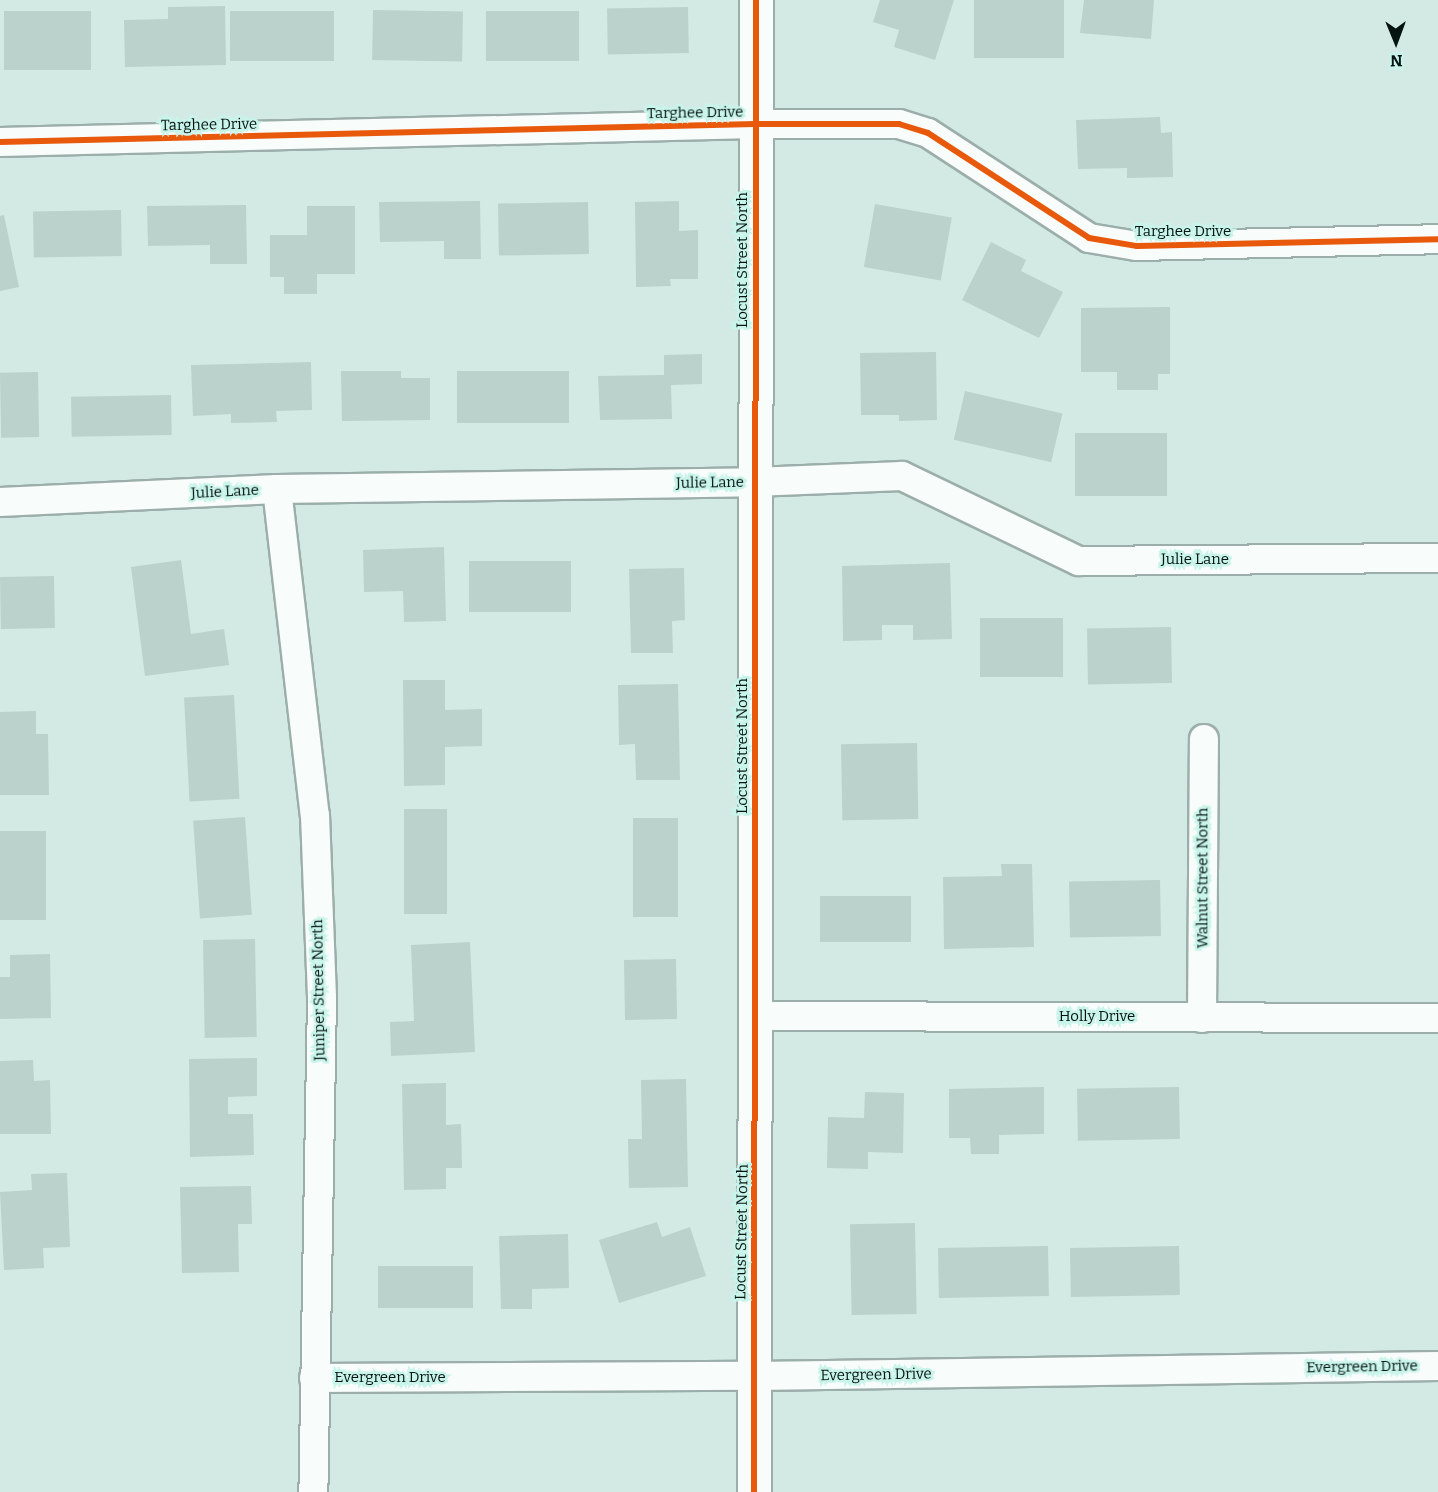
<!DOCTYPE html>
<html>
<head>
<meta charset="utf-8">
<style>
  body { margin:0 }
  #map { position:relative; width:1438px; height:1492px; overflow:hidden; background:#d3eae4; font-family:Bitter,serif }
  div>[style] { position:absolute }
  .building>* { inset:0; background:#bad1cc; transform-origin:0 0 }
  .roads { filter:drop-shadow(2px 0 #9caeaa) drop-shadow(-2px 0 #9caeaa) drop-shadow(0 2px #9caeaa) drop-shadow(0 -2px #9caeaa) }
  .street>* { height:28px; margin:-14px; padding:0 14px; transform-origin:14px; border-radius:14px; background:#f8fcfb }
  .secondary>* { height:33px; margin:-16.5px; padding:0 16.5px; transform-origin:16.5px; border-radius:16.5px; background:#f8fcfb }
  .cycleway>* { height:6px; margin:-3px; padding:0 3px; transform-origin:3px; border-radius:3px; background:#e8590c }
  span { translate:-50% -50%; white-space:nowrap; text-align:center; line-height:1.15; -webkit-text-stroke:5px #c9f4e9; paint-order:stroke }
  .street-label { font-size:15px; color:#051411 }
  .north { position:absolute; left:1366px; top:12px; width:60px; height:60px; -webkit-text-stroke:4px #c9f4e9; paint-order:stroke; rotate:179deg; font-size:16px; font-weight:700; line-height:24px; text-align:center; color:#051411 }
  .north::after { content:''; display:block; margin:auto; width:21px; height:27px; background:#051411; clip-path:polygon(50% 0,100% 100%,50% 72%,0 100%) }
</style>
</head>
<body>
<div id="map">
  <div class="building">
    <div style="clip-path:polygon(880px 0,954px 0,935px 60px,894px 47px,899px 30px,873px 22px)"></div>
    <div style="left:974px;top:0;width:90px;height:58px"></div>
    <div style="clip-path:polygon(1084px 0,1154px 0,1151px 39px,1080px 33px)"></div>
    <div style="clip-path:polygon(225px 6px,226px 65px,125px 67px,124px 20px,168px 19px,168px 7px)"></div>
    <div style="left:688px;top:7px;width:46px;height:81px;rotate:89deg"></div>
    <div style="left:373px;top:10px;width:90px;height:50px;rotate:1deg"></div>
    <div style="left:91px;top:11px;width:59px;height:87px;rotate:90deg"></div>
    <div style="left:334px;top:11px;width:50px;height:104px;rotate:90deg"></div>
    <div style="left:486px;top:11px;width:93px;height:50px"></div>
    <div style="clip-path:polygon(1160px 117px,1161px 133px,1172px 132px,1173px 177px,1127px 178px,1127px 168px,1078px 169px,1076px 120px)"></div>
    <div style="clip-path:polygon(480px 201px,481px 259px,444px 259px,444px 241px,380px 242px,379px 202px)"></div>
    <div style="clip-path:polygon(679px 201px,679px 231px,698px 230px,698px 279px,670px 279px,671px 286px,636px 287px,635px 202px)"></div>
    <div style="left:588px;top:202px;width:52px;height:90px;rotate:89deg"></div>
    <div style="left:875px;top:204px;width:78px;height:64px;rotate:10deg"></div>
    <div style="clip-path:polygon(246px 205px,247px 264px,210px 264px,210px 245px,148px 246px,147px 206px)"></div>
    <div style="clip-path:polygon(307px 206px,355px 206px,355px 274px,317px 274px,317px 294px,284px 294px,284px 277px,270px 277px,270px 235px,307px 235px)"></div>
    <div style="left:121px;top:210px;width:46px;height:88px;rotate:89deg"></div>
    <div style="clip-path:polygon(4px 215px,19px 287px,0 291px,0 216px)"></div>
    <div style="clip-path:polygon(991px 242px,1026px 260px,1021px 271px,1063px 292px,1039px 338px,962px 300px)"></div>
    <div style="clip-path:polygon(1170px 307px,1170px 374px,1158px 374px,1158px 390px,1117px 390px,1117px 372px,1081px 372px,1081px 308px)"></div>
    <div style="clip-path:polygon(936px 352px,937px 420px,899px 421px,899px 415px,861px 415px,860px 353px)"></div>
    <div style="clip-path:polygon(702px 354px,702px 384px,671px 385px,672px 419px,600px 420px,598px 376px,664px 375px,664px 355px)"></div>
    <div style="clip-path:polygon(311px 362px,312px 410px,276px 411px,277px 422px,231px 423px,231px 414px,193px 416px,191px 365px)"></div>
    <div style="clip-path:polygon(341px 371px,401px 371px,401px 378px,430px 378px,430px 420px,342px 421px)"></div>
    <div style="left:457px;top:371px;width:112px;height:52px"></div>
    <div style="left:38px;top:372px;width:65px;height:38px;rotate:89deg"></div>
    <div style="left:965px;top:391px;width:100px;height:50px;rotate:13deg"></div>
    <div style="left:171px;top:395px;width:40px;height:100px;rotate:89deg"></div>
    <div style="left:1075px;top:433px;width:92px;height:63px"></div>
    <div style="clip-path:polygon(444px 547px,446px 621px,404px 622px,403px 591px,364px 592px,363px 550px)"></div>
    <div style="clip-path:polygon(181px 560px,191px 634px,224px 629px,229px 665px,145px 676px,131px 567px)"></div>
    <div style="left:571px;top:561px;width:51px;height:102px;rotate:90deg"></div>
    <div style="clip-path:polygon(950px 563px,952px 639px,913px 640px,913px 625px,882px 625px,882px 640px,843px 641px,842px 566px)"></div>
    <div style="clip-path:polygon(684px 568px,685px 620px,672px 621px,673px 653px,631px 653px,629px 569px)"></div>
    <div style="left:54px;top:576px;width:52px;height:54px;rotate:89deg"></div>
    <div style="left:980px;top:618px;width:83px;height:59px"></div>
    <div style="left:1171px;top:627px;width:56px;height:84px;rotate:89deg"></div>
    <div style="clip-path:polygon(403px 680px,445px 680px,445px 710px,482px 709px,482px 746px,445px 747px,445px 785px,404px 786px)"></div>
    <div style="clip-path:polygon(678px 684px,680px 780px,636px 780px,635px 744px,619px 745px,618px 685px)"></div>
    <div style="left:234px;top:695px;width:104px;height:50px;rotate:87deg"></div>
    <div style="clip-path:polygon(36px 711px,36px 734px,48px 734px,49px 795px,0 795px,0 712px)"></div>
    <div style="left:917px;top:743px;width:76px;height:76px;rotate:89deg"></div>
    <div style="left:404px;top:809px;width:43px;height:105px"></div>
    <div style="left:245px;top:817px;width:98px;height:52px;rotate:86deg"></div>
    <div style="left:633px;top:818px;width:45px;height:99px"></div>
    <div style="left:0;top:831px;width:46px;height:89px"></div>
    <div style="clip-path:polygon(1001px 864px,1032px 864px,1034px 947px,944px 949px,943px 877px,1002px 876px)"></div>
    <div style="left:1160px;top:880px;width:56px;height:91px;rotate:89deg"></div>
    <div style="left:820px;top:896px;width:91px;height:46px"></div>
    <div style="left:255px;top:939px;width:98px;height:52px;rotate:89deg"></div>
    <div style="clip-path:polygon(470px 942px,475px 1052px,391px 1056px,390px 1022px,414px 1021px,411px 945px)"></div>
    <div style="clip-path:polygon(50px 954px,51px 1018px,0 1019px,0 977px,10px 977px,10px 955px)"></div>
    <div style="left:676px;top:959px;width:60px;height:52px;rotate:89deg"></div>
    <div style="clip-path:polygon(257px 1058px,257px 1096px,228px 1097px,228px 1114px,253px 1114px,254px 1155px,190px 1157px,189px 1059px)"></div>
    <div style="clip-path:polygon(33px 1060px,34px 1081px,50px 1080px,51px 1134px,0 1134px,0 1061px)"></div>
    <div style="clip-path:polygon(686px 1079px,688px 1187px,629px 1188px,628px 1139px,642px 1139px,641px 1080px)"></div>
    <div style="clip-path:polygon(446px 1083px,446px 1125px,461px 1124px,462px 1168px,446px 1168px,446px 1189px,404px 1190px,402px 1084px)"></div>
    <div style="clip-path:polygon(1044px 1087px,1044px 1134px,999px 1135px,999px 1154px,971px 1154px,970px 1138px,949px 1138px,949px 1089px)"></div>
    <div style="left:1179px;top:1087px;width:52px;height:102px;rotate:89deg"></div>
    <div style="clip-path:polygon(865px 1092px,904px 1093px,903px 1153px,868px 1152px,868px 1169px,827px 1168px,828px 1117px,864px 1118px)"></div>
    <div style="clip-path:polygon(67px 1173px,70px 1247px,43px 1248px,44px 1268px,4px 1270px,0 1192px,32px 1190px,31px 1174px)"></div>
    <div style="clip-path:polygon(251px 1186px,252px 1224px,238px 1224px,239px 1272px,182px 1273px,180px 1187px)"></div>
    <div style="clip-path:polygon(657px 1222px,662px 1237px,690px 1227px,706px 1276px,619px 1303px,599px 1240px)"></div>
    <div style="left:915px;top:1223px;width:91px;height:65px;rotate:89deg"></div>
    <div style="clip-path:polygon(568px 1234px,569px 1288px,532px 1289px,532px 1309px,501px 1309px,499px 1236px)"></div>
    <div style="left:1048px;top:1246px;width:50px;height:110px;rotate:89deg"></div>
    <div style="left:1179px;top:1246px;width:49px;height:109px;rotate:89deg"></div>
    <div style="left:473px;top:1266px;width:42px;height:95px;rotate:90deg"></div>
  </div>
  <div class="roads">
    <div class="street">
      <div style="left:0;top:142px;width:755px;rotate:-1.37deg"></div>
      <div style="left:755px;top:124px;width:144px"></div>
      <div style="left:899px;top:124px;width:30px;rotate:17deg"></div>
      <div style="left:928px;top:133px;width:192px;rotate:33.1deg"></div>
      <div style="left:1089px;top:238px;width:49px;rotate:9.5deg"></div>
      <div style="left:1137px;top:246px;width:301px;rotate:-1.3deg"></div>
      <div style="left:277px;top:489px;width:328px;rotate:83.4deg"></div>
      <div style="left:315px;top:815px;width:182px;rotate:87.8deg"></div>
      <div style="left:322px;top:997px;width:495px;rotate:91deg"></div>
      <div style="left:0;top:502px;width:277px;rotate:-2.7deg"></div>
      <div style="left:277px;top:489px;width:477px;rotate:-0.8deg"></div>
      <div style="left:754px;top:482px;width:148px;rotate:-2.3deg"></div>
      <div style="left:902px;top:476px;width:196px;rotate:25.7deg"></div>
      <div style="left:1079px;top:561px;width:359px;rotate:-0.5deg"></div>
      <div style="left:756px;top:1016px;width:682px;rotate:0.17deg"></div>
      <div style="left:1202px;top:1018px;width:279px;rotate:-89.6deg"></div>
      <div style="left:314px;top:1378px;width:438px;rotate:-0.3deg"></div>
      <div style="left:752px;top:1376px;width:686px;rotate:-0.84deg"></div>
    </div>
    <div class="secondary">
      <div style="left:754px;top:1492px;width:1492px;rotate:-89.92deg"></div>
    </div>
  </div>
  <div class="cycleway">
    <div style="left:0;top:142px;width:755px;rotate:-1.37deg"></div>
    <div style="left:755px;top:124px;width:144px"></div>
    <div style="left:899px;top:124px;width:30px;rotate:17deg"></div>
    <div style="left:928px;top:133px;width:192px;rotate:33.1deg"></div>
    <div style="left:1089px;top:238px;width:49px;rotate:9.5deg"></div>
    <div style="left:1137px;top:246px;width:301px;rotate:-1.3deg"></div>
    <div style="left:754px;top:1492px;width:1492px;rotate:-89.92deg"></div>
  </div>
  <div class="street-label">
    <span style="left:695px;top:113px;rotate:-1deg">Targhee Drive</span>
    <span style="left:209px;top:125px;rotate:-1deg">Targhee Drive</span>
    <span style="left:1183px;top:232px">Targhee Drive</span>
    <span style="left:743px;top:260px;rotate:-90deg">Locust Street North</span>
    <span style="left:710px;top:483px;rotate:-1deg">Julie Lane</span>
    <span style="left:225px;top:492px;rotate:-3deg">Julie Lane</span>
    <span style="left:1195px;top:560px">Julie Lane</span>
    <span style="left:743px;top:746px;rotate:-90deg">Locust Street North</span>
    <span style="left:1203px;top:878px;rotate:-90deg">Walnut Street North</span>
    <span style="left:319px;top:990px;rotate:-91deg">Juniper Street North</span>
    <span style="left:1097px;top:1017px">Holly Drive</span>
    <span style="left:742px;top:1232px;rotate:-89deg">Locust Street North</span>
    <span style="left:1362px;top:1367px;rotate:-1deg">Evergreen Drive</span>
    <span style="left:876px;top:1375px;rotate:-1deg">Evergreen Drive</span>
    <span style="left:390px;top:1378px">Evergreen Drive</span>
  </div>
  <div class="north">N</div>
</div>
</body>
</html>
